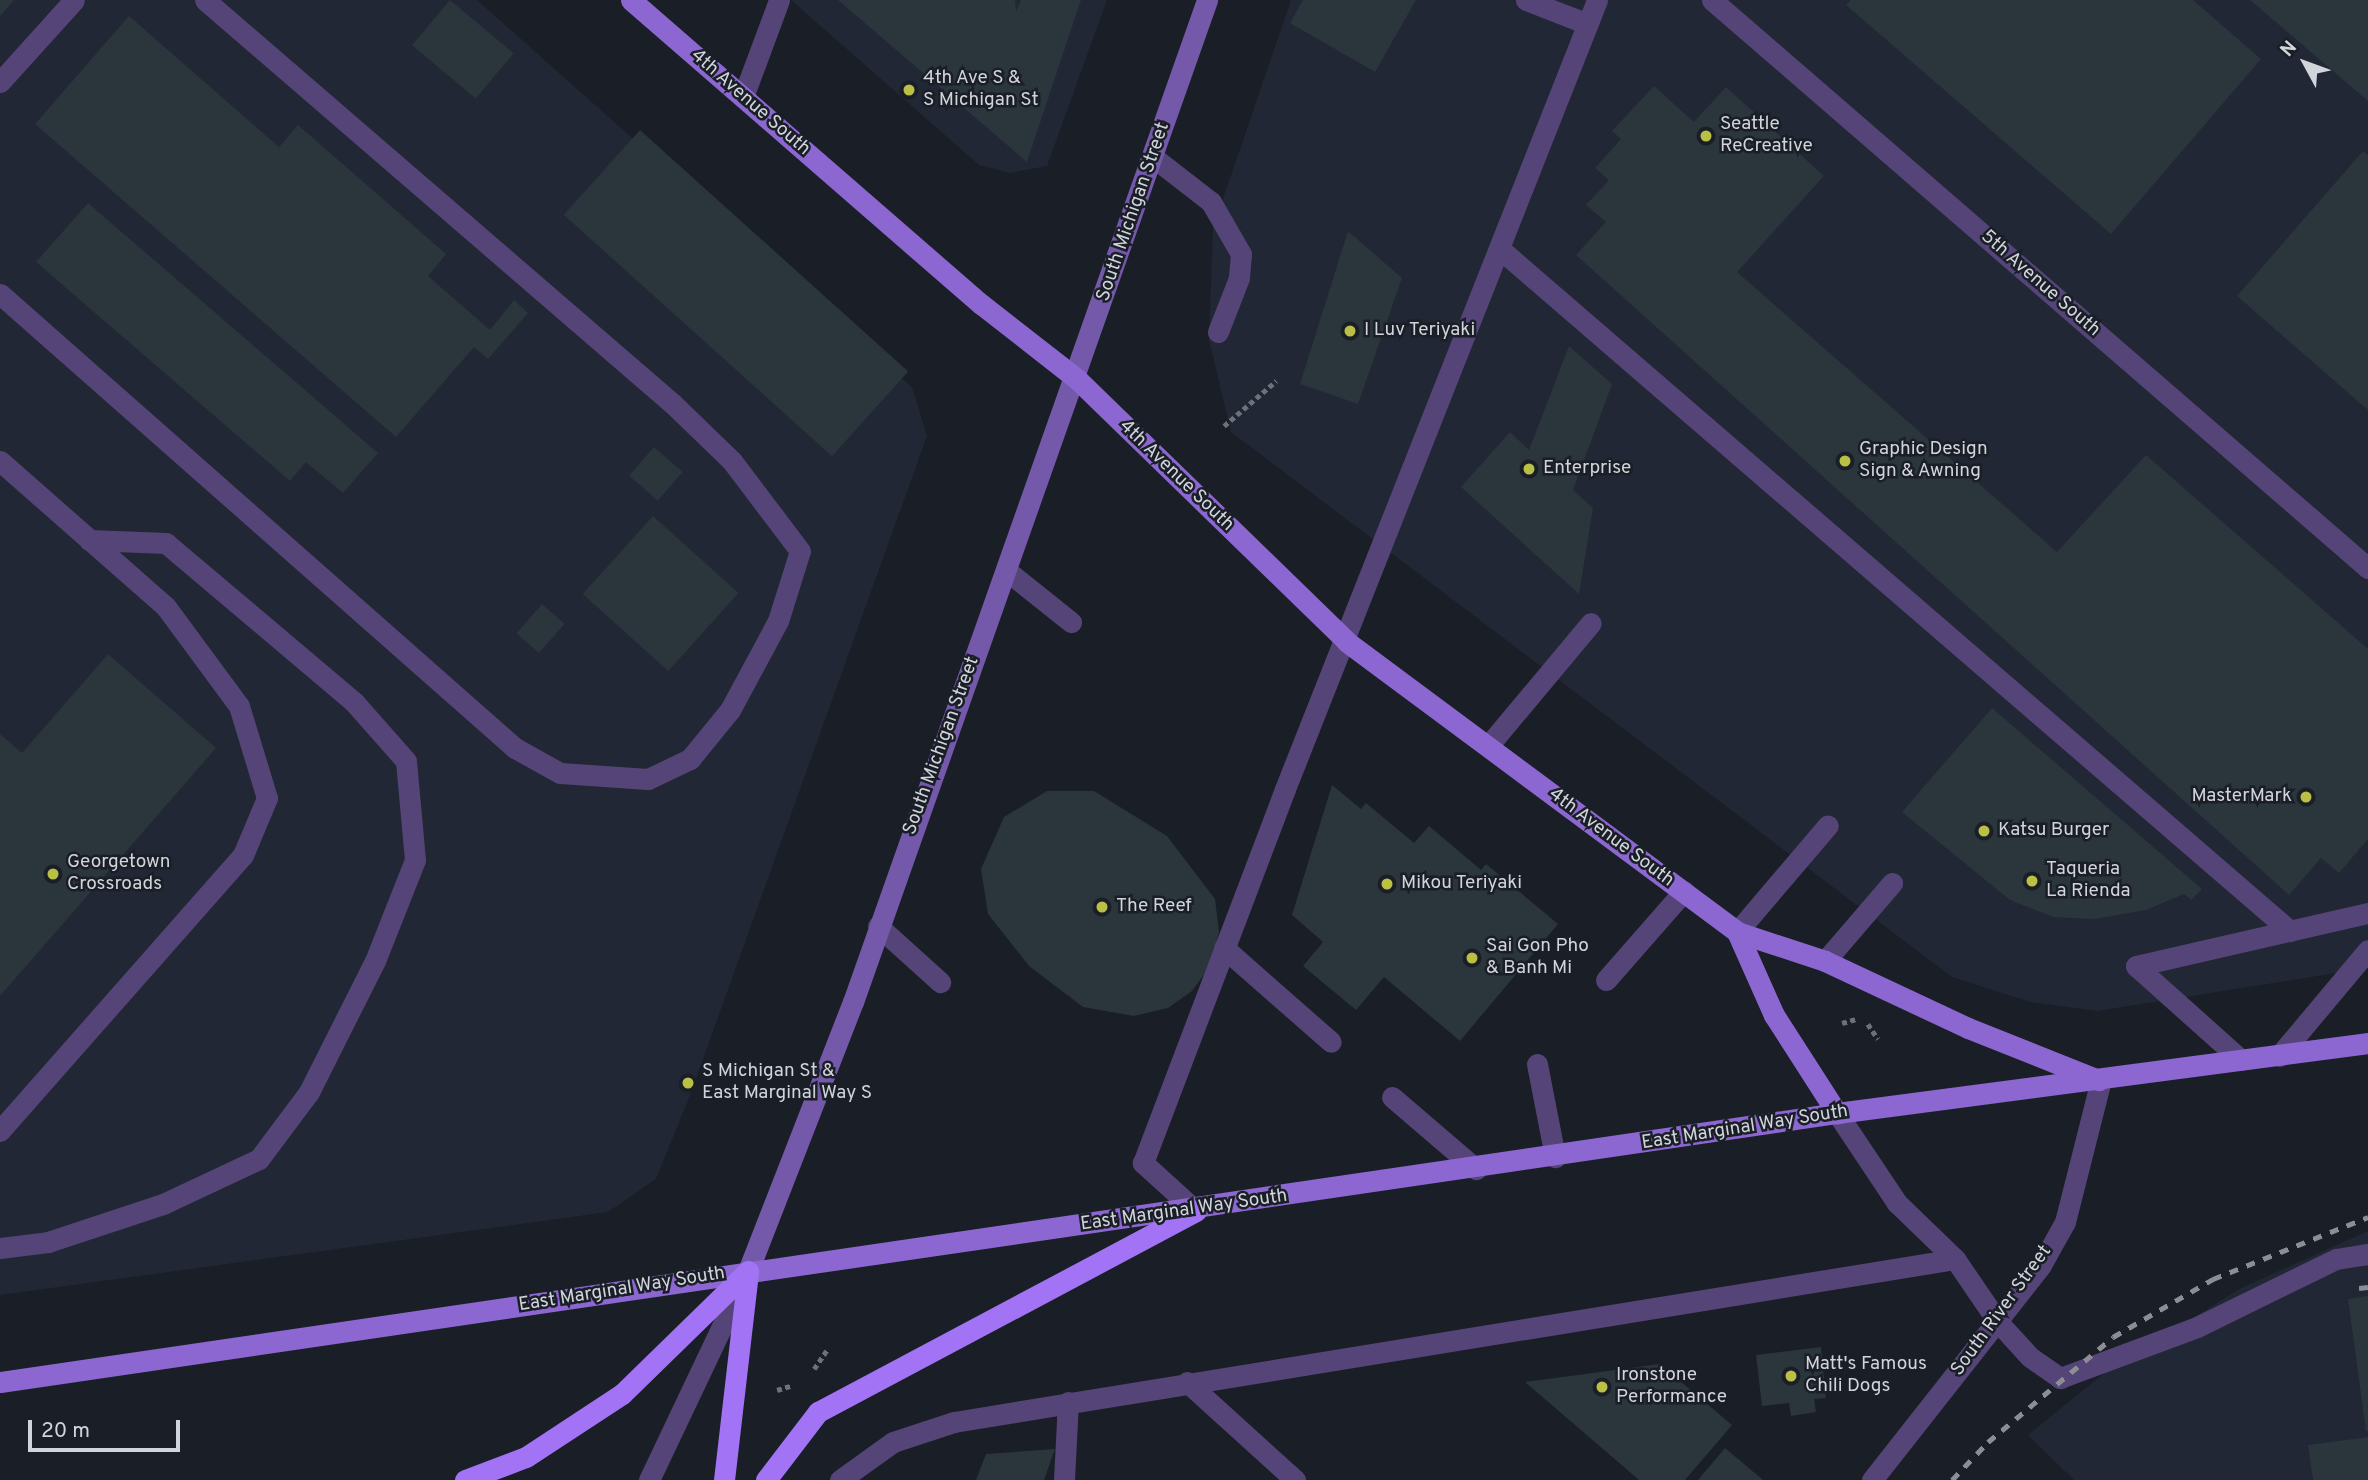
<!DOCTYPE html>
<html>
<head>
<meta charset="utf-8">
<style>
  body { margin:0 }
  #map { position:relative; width:2368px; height:1480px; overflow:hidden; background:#1a1e26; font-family:Overpass,sans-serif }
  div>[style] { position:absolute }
  .built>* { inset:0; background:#212734 }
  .building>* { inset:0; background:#2b353c; transform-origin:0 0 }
  .path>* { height:4.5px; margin-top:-2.25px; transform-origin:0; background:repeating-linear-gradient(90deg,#6d7178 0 5px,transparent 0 8.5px) }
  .service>* { height:21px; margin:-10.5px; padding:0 10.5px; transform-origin:10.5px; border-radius:10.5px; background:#547 }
  .minor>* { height:21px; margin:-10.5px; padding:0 10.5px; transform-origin:10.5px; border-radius:10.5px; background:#547 }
  .secondary>* { height:21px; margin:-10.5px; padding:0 10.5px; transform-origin:10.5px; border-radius:10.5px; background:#7458aa }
  .primary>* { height:21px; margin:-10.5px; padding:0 10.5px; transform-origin:10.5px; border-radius:10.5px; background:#8c67d1 }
  .motorway>* { height:21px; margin:-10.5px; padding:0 10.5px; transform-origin:10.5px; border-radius:10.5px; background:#a274f5 }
  .rail>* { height:5px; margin-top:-2.5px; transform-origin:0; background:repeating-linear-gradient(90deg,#8b8e95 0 9px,transparent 0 18px) }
  .dots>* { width:19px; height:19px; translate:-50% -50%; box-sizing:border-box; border:4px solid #1a1e26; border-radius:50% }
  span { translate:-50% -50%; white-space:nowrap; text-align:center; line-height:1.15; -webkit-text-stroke:5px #1a1e26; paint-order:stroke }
  .poi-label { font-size:19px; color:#d1d4da }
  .left { translate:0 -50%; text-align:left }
  .right { translate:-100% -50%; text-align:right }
  .street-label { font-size:19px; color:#d1d4da }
  .north { position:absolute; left:2270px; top:28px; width:70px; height:70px; -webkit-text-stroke:5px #1a1e26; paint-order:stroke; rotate:311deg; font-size:19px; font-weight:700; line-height:28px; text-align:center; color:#d1d4da }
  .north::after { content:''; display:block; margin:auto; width:24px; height:32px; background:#d1d4da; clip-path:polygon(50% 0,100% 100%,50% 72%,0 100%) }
  .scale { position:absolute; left:28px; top:1420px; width:152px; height:32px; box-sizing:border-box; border:4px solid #d1d4da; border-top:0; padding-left:9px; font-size:21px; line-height:24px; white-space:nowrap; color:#d1d4da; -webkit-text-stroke:5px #1a1e26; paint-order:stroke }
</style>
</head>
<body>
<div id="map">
  <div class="built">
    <div style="clip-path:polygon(0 0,477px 0,912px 387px,927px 436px,689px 1098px,656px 1179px,608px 1212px,0 1295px)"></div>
    <div style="clip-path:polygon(791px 0,1107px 0,1047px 166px,1010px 173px,979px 165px)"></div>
    <div style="clip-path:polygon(1291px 0,2368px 0,2368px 968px,2097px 1011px,2030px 1002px,1952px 977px,1231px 432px,1209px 340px,1213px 228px)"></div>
    <div style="clip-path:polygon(2368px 1231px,2368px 1480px,2074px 1480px,2028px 1435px,2103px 1374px,2241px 1288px)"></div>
  </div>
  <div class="building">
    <div style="clip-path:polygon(0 0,14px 0,0 16px)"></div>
    <div style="left:450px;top:0;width:83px;height:59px;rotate:40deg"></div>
    <div style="clip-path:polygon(838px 0,1015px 0,1016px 12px,1021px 0,1081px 0,1027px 162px)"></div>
    <div style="clip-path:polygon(1303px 0,1416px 0,1375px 72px,1290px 23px)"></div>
    <div style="clip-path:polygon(1851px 0,2193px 0,2261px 59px,2111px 234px,1846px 5px)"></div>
    <div style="clip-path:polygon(2250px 0,2368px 0,2368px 101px)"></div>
    <div style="clip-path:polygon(129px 16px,279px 147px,298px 125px,446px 254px,428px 276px,490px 330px,514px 300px,528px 313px,488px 359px,474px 347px,396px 437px,35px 124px)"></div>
    <div style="clip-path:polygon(1654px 86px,1694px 122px,1726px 87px,1824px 176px,1737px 272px,2057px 552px,2146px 455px,2368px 649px,2368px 839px,2339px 873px,2321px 858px,2289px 895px,1576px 255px,1606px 222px,1586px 205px,1609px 180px,1595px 168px,1621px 139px,1612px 131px)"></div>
    <div style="left:640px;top:130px;width:361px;height:114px;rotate:42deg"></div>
    <div style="clip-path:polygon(2363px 151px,2368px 155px,2368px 410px,2237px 296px)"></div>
    <div style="clip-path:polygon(88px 203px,378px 453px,343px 493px,306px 462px,290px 481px,36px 262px)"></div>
    <div style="clip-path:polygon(1348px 231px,1402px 278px,1358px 404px,1300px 384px)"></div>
    <div style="clip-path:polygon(1569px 346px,1612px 384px,1573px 490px,1593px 508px,1579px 594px,1461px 487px,1510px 432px,1529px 450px)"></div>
    <div style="left:654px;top:447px;width:38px;height:38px;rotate:41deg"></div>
    <div style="left:653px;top:516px;width:115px;height:105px;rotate:42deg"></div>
    <div style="left:542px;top:604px;width:30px;height:39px;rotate:41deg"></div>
    <div style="clip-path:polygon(108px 654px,216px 748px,0 996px,0 734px,22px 753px)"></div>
    <div style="clip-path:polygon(1992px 708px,2202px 889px,2191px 900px,2184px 894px,2146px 910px,2094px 919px,2053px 917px,2010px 900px,1902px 812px)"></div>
    <div style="clip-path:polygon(1332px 785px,1361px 809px,1366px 803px,1414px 843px,1429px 826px,1481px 870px,1486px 864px,1558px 924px,1460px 1041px,1384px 977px,1356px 1010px,1303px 966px,1323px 942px,1292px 915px)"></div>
    <div style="clip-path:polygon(1047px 791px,1094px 791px,1167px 836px,1215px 899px,1219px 932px,1211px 965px,1192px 991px,1168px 1008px,1134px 1016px,1083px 1007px,1029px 966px,988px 914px,981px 869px,1004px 817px)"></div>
    <div style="clip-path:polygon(2368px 1296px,2368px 1431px,2366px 1431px,2348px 1299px)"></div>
    <div style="clip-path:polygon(1821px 1347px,1826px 1398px,1814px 1399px,1816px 1412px,1791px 1416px,1789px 1403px,1762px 1406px,1756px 1355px)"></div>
    <div style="clip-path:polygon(1660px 1364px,1732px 1425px,1685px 1480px,1639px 1480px,1525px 1382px)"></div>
    <div style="clip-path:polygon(2368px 1437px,2368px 1480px,2313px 1480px,2308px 1445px)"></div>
    <div style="clip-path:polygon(1725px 1448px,1763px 1480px,1698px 1480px)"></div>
    <div style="clip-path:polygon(1055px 1449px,1044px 1480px,976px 1480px,986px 1454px)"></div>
  </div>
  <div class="path">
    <div style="left:1224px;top:426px;width:69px;rotate:-40.9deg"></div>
    <div style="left:1842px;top:1023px;width:15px;rotate:-16deg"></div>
    <div style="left:1868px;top:1024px;width:18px;rotate:56deg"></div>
    <div style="left:814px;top:1369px;width:23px;rotate:-56deg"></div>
    <div style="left:777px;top:1390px;width:14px;rotate:-17deg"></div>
  </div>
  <div class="service">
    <div style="left:1526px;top:0;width:66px;rotate:21.2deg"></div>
    <div style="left:0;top:82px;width:110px;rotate:-47.9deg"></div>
    <div style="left:743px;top:97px;width:103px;rotate:-69.6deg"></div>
    <div style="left:1153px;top:157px;width:73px;rotate:37.8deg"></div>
    <div style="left:1211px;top:202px;width:60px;rotate:60deg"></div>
    <div style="left:1241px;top:254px;width:24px;rotate:95deg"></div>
    <div style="left:1239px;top:278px;width:58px;rotate:111.3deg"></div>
    <div style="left:1500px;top:249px;width:1044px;rotate:40.8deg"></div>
    <div style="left:0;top:294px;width:687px;rotate:41.4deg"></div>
    <div style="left:515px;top:748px;width:51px;rotate:29.1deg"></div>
    <div style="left:560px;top:773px;width:88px;rotate:3.9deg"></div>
    <div style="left:648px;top:779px;width:47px;rotate:-25.5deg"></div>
    <div style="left:690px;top:759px;width:63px;rotate:-50.8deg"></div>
    <div style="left:730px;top:710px;width:101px;rotate:-61.7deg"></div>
    <div style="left:778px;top:621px;width:73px;rotate:-72.6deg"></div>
    <div style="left:800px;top:551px;width:113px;rotate:-127.1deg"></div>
    <div style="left:732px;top:461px;width:82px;rotate:-136deg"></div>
    <div style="left:673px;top:404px;width:618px;rotate:-139.2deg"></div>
    <div style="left:0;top:461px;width:221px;rotate:41.3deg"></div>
    <div style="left:166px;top:607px;width:123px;rotate:53.6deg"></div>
    <div style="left:239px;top:706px;width:96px;rotate:73.1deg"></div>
    <div style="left:267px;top:798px;width:62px;rotate:112.8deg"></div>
    <div style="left:243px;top:855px;width:368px;rotate:131.4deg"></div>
    <div style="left:1007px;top:571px;width:82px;rotate:38.6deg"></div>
    <div style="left:1488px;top:746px;width:160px;rotate:-50.1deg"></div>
    <div style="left:878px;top:926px;width:84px;rotate:42.1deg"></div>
    <div style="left:1737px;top:932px;width:140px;rotate:-49.6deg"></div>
    <div style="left:1224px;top:948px;width:142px;rotate:41.3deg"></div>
    <div style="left:1825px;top:961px;width:103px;rotate:-49.3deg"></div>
    <div style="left:2136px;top:966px;width:238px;rotate:-12.9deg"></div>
    <div style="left:2136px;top:966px;width:141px;rotate:41.8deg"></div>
    <div style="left:1606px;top:980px;width:118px;rotate:-48.8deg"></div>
    <div style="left:1537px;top:1064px;width:95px;rotate:79deg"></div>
    <div style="left:1392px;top:1097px;width:111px;rotate:40.6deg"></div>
    <div style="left:1196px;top:1211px;width:72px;rotate:-137.8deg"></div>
    <div style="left:1143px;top:1163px;width:400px;rotate:-69.2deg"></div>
    <div style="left:1285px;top:789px;width:848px;rotate:-68.42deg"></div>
    <div style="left:0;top:1248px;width:48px;rotate:-7.1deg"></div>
    <div style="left:48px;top:1242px;width:121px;rotate:-18.3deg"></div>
    <div style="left:163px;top:1204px;width:106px;rotate:-25.1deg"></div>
    <div style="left:259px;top:1159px;width:84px;rotate:-53.3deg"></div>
    <div style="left:309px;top:1092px;width:147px;rotate:-63.3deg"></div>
    <div style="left:375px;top:961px;width:109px;rotate:-68.4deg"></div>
    <div style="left:415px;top:860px;width:99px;rotate:-95.2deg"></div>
    <div style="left:406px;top:761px;width:79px;rotate:-131.4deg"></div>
    <div style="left:354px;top:702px;width:246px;rotate:-139.8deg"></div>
    <div style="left:166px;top:543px;width:77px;rotate:-177.8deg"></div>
    <div style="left:1998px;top:1322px;width:47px;rotate:47.6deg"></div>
    <div style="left:2030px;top:1357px;width:37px;rotate:35deg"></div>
    <div style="left:2060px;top:1378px;width:146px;rotate:-20.4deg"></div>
    <div style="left:2197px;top:1327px;width:155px;rotate:-26.1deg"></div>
    <div style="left:2336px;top:1259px;width:32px;rotate:-9deg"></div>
    <div style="left:1064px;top:1480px;width:78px;rotate:-87.1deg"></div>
  </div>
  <div class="minor">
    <div style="left:1712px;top:0;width:868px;rotate:40.89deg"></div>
    <div style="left:2279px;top:1056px;width:138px;rotate:-50deg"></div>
    <div style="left:1837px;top:1113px;width:108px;rotate:56.3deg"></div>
    <div style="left:1897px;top:1203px;width:81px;rotate:44deg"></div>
    <div style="left:1955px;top:1259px;width:76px;rotate:55.7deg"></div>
    <div style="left:1187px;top:1382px;width:146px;rotate:42.2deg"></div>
    <div style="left:649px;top:1480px;width:226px;rotate:-64.6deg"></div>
    <div style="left:840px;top:1480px;width:65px;rotate:-35.6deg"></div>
    <div style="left:893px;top:1442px;width:64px;rotate:-18.2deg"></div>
    <div style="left:954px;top:1422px;width:1014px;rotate:-9.25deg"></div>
    <div style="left:1872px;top:1480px;width:273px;rotate:-51.8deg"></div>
    <div style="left:2041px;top:1265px;width:49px;rotate:-60.8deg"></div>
    <div style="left:2065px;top:1222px;width:146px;rotate:-75.8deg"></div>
  </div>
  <div class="secondary">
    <div style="left:748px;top:1271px;width:289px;rotate:-68.7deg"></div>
    <div style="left:853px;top:1002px;width:1063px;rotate:-70.54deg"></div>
  </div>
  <div class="primary">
    <div style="left:631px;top:0;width:464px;rotate:41deg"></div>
    <div style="left:981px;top:304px;width:122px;rotate:38deg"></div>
    <div style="left:1077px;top:379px;width:377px;rotate:44.2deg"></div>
    <div style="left:1347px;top:642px;width:486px;rotate:36.6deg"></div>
    <div style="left:1737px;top:932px;width:93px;rotate:18.2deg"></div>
    <div style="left:1825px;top:961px;width:158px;rotate:25.1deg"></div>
    <div style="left:1968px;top:1028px;width:141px;rotate:21.7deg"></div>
    <div style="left:1737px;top:932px;width:91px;rotate:66deg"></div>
    <div style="left:1774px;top:1015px;width:117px;rotate:57.3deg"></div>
    <div style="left:0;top:1382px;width:1857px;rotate:-8.33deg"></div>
    <div style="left:1837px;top:1113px;width:536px;rotate:-7.51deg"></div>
  </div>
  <div class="motorway">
    <div style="left:465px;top:1480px;width:65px;rotate:-20.7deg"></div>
    <div style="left:526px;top:1457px;width:115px;rotate:-33.3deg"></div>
    <div style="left:622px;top:1394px;width:176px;rotate:-44.3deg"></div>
    <div style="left:724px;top:1480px;width:210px;rotate:-83.4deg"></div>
    <div style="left:766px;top:1480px;width:86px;rotate:-52.6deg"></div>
    <div style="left:818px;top:1412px;width:428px;rotate:-28deg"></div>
  </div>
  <div class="rail">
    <div style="left:2359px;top:1288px;width:9px;rotate:-6deg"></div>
    <div style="left:1952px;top:1480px;width:52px;rotate:-46.5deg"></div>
    <div style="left:1988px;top:1442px;width:163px;rotate:-40deg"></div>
    <div style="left:2113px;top:1337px;width:116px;rotate:-30.1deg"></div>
    <div style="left:2213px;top:1279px;width:167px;rotate:-21.8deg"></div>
  </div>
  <div class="dots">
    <div style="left:909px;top:90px;background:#bac045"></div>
    <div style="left:1706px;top:136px;background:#bac045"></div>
    <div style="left:1350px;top:331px;background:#bac045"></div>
    <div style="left:1845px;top:461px;background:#bac045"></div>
    <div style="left:1529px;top:469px;background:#bac045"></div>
    <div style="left:2306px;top:797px;background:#bac045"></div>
    <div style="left:1984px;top:831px;background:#bac045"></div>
    <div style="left:53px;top:874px;background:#bac045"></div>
    <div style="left:2032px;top:881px;background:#bac045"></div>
    <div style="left:1387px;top:884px;background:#bac045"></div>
    <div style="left:1102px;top:907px;background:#bac045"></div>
    <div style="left:1472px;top:958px;background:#bac045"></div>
    <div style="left:688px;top:1083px;background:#bac045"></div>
    <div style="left:1791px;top:1376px;background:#bac045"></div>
    <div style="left:1602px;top:1387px;background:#bac045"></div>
  </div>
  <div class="poi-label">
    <span class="left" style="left:923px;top:90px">4th Ave S &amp;<br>S Michigan St</span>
    <span class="left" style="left:1720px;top:136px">Seattle<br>ReCreative</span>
    <span class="left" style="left:1364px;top:331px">I Luv Teriyaki</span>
    <span class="left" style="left:1859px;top:461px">Graphic Design<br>Sign &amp; Awning</span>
    <span class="left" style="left:1543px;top:469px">Enterprise</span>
    <span class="right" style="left:2292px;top:797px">MasterMark</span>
    <span class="left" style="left:1998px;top:831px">Katsu Burger</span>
    <span class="left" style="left:67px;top:874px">Georgetown<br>Crossroads</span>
    <span class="left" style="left:2046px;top:881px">Taqueria<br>La Rienda</span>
    <span class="left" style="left:1401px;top:884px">Mikou Teriyaki</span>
    <span class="left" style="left:1116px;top:907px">The Reef</span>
    <span class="left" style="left:1486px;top:958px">Sai Gon Pho<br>&amp; Banh Mi</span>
    <span class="left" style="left:702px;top:1083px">S Michigan St &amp;<br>East Marginal Way S</span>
    <span class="left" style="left:1805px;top:1376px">Matt's Famous<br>Chili Dogs</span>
    <span class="left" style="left:1616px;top:1387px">Ironstone<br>Performance</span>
  </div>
  <div class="street-label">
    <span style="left:750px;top:103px;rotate:41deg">4th Avenue South</span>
    <span style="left:1134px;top:212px;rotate:-71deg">South Michigan Street</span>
    <span style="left:2040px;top:284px;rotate:41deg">5th Avenue South</span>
    <span style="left:1176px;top:476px;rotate:44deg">4th Avenue South</span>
    <span style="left:942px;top:746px;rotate:-70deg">South Michigan Street</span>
    <span style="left:1611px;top:838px;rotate:37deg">4th Avenue South</span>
    <span style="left:1745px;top:1128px;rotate:-9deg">East Marginal Way South</span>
    <span style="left:1184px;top:1211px;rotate:-8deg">East Marginal Way South</span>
    <span style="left:622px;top:1290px;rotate:-9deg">East Marginal Way South</span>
    <span style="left:2002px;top:1311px;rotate:-54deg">South River Street</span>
  </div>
  <div class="north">N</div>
  <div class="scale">20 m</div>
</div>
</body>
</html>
